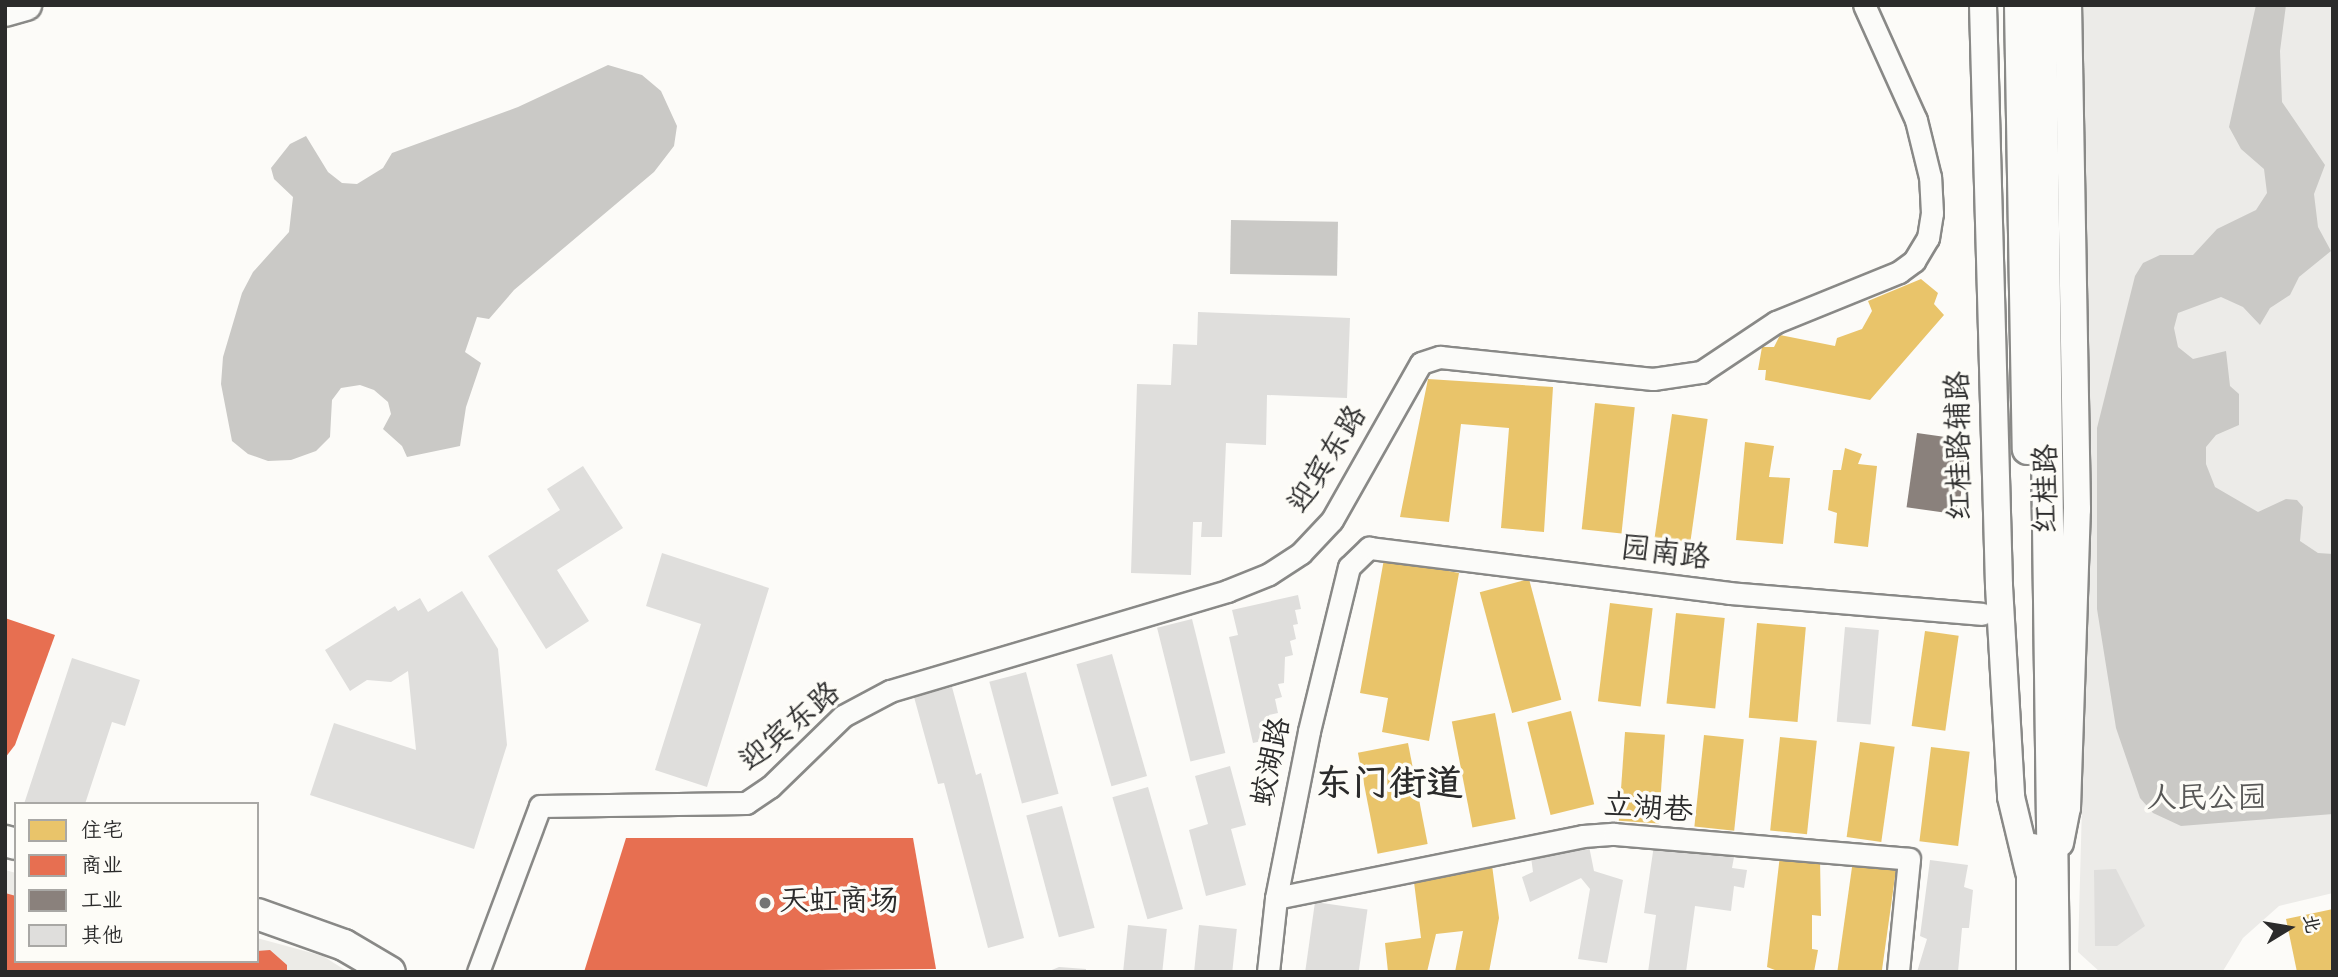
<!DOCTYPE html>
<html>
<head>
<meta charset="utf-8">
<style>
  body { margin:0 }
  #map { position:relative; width:2338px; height:977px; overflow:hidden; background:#fcfbf8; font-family:"Indie Flower","LXGW WenKai TC",sans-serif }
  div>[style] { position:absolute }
  .built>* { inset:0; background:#ecebe7 }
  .green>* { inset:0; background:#ecebe8 }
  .water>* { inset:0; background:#cac9c6; transform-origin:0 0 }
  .homes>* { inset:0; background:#e9c46a; transform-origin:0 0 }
  .shops>* { inset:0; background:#e76f51 }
  .industry>* { inset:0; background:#8a817c; transform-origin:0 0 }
  .building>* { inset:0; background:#dfdedc; transform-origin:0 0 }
  .roads { filter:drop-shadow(2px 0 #898987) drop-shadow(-2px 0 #898987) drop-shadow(0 2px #898987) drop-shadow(0 -2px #898987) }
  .minor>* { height:21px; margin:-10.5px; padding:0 10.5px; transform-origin:10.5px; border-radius:10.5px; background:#fbfbf9 }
  .tertiary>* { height:26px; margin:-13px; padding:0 13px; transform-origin:13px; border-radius:13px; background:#fbfbf9 }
  .secondary>* { height:30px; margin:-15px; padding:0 15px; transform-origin:15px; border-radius:15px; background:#fbfbf9 }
  .dots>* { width:19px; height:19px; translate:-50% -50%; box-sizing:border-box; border:4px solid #fdfcf7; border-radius:50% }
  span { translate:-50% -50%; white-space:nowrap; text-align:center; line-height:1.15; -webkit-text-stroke:7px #fdfcf7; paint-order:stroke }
  .street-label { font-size:30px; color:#2b2b2b }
  .park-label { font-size:30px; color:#585857 }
  .poi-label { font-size:30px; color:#2b2b2b }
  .left { translate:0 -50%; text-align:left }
  .district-label { font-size:37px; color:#2b2b2b; font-weight:700 }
  .frame { position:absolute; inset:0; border:7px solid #2b2b2b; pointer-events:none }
  .legend { position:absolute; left:14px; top:802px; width:245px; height:161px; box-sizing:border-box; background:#fdfcf7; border:2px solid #a9a8a5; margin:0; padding:9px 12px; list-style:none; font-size:21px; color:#2b2b2b }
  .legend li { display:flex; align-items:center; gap:14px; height:35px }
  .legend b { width:35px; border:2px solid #a9a8a5 }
  .north { position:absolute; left:2254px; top:893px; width:70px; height:70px; -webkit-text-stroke:5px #fdfcf7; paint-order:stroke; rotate:79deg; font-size:19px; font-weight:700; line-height:28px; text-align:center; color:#2b2b2b }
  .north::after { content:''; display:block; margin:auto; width:24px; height:32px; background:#2b2b2b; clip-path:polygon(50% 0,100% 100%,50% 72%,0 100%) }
</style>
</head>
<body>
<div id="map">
  <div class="built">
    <div style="clip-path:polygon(5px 870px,16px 873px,16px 961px,257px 961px,257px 938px,323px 956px,348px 972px,5px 972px)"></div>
  </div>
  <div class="green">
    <div style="clip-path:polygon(2081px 5px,2333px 5px,2333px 893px,2279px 906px,2243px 938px,2223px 971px,2100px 972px,2078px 952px,2091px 477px)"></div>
  </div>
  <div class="water">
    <div style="clip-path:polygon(2256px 5px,2286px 5px,2280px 51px,2282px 102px,2325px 165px,2314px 194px,2318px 227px,2331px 251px,2299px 277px,2290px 295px,2270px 308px,2260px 325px,2243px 307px,2221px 297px,2178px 313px,2174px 328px,2178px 347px,2193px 359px,2226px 351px,2230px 386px,2239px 394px,2239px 425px,2216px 435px,2206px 447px,2206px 464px,2215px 487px,2258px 512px,2286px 499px,2297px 500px,2303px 507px,2300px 541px,2318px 553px,2333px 554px,2333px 814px,2181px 826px,2153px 813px,2140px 798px,2116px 728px,2097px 609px,2097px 428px,2135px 276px,2143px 263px,2160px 255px,2193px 255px,2217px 229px,2256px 210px,2267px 193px,2264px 169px,2241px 149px,2229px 127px)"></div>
    <div style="clip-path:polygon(608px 65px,642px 75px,661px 91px,677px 126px,674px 146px,654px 172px,514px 290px,489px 319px,477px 317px,465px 352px,481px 363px,466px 407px,460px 446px,407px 457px,402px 446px,383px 429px,391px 414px,388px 402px,374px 390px,360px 385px,341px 388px,332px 400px,330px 437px,316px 451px,291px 460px,268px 461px,248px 454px,232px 441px,221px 384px,223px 357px,242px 293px,253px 272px,289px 232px,293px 197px,274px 179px,271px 168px,290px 144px,306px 136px,328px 172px,342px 183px,357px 184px,383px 168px,392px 153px,518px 107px)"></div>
    <div style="left:1231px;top:220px;width:107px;height:54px;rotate:1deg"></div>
  </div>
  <div class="homes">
    <div style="clip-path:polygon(1921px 279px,1938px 293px,1934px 304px,1944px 315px,1870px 400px,1765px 380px,1766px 370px,1758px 370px,1762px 347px,1774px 347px,1780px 335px,1835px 346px,1837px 338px,1862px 329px,1872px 311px,1868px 301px)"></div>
    <div style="clip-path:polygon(1428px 379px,1553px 387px,1544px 532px,1501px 528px,1509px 428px,1461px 424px,1449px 522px,1400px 517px)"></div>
    <div style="left:1595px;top:403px;width:40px;height:127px;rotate:6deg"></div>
    <div style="left:1672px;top:414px;width:36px;height:125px;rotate:8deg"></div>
    <div style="clip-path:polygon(1745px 442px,1774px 446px,1769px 477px,1790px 478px,1783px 544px,1736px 540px)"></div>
    <div style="clip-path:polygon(1845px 448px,1862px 454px,1858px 464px,1877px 466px,1868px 547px,1834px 543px,1837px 513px,1828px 510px,1833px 470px,1841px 470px)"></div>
    <div style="clip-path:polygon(1384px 559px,1459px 573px,1429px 741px,1382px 732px,1388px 698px,1360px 693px)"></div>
    <div style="left:1529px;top:579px;width:125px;height:51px;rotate:75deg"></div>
    <div style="left:1610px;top:603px;width:43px;height:99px;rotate:7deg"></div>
    <div style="left:1676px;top:613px;width:49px;height:91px;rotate:6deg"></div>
    <div style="left:1757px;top:623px;width:49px;height:95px;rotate:5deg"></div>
    <div style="left:1925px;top:631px;width:34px;height:96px;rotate:8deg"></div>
    <div style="left:1571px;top:711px;width:96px;height:45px;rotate:76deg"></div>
    <div style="left:1495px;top:713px;width:108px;height:44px;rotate:79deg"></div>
    <div style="left:1625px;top:732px;width:40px;height:89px;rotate:4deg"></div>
    <div style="left:1704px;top:735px;width:40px;height:92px;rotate:6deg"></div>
    <div style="left:1780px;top:737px;width:37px;height:94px;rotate:6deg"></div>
    <div style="left:1860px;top:742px;width:35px;height:96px;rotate:8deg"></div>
    <div style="left:1408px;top:743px;width:103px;height:51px;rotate:79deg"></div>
    <div style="left:1931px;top:747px;width:39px;height:95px;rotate:7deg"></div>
    <div style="clip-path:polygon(1780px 855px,1820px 858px,1821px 916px,1812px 915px,1812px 949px,1818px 950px,1814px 972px,1780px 972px,1767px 967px)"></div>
    <div style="left:1853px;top:860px;width:44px;height:113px;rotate:8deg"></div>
    <div style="clip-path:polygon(1492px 865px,1499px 918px,1489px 972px,1455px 972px,1463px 931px,1436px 934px,1427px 972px,1388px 972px,1385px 943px,1421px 938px,1413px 874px)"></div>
    <div style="clip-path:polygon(2333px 909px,2333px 972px,2297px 972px,2286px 919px)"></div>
  </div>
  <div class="shops">
    <div style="clip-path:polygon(5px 618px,55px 635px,15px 745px,5px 758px)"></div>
    <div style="clip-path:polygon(626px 838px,913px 838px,936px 969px,584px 972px)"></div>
    <div style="clip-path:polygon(5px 893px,16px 896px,16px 961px,257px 961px,257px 951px,270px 950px,287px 965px,287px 972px,5px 972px)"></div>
  </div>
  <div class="industry">
    <div style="left:1917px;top:433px;width:52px;height:75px;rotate:8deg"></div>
  </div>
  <div class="building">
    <div style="clip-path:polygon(1198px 312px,1350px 318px,1347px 398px,1267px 395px,1266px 445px,1226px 443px,1222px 537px,1201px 537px,1202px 522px,1193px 522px,1191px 575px,1131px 573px,1137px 384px,1171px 385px,1173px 344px,1197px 345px)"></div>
    <div style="clip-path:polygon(583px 466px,623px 528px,557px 570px,589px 621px,546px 649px,488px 556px,560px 510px,547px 489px)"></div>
    <div style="clip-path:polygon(662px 553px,769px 588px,707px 787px,655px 770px,701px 624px,646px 606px)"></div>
    <div style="clip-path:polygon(462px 591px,498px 649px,507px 745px,474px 849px,310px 795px,334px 723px,416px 750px,408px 671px,391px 682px,367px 680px,350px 691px,325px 650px,395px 606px,398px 611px,420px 598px,428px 612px)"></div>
    <div style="clip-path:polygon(1298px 595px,1301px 609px,1295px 610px,1298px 624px,1293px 625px,1296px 639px,1290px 641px,1293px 655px,1285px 657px,1284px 683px,1278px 684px,1282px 697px,1275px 699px,1278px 713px,1269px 715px,1275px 738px,1253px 743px,1229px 637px,1238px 635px,1232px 610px)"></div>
    <div style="left:1192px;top:619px;width:138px;height:36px;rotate:76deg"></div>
    <div style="left:1845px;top:627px;width:34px;height:95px;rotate:5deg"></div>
    <div style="left:1112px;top:654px;width:127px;height:37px;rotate:74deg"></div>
    <div style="clip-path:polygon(72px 658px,140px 680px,125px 726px,112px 722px,85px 804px,24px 804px)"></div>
    <div style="left:1026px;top:672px;width:126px;height:38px;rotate:75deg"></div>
    <div style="clip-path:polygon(952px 687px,976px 775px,981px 773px,1024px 938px,988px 948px,944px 783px,938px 784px,914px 697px)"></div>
    <div style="clip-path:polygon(1230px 766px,1246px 825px,1231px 829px,1246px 885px,1206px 896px,1189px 830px,1208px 824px,1195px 776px)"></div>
    <div style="left:1148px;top:787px;width:127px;height:37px;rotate:74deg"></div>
    <div style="left:1062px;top:806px;width:126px;height:37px;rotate:75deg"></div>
    <div style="clip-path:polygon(1654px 845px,1734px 857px,1732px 868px,1747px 870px,1744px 888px,1734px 886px,1731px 911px,1695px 906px,1686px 972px,1648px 972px,1656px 915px,1644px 913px)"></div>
    <div style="clip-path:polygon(1589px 846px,1594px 871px,1623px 880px,1607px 963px,1578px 959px,1590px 889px,1581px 878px,1530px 902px,1522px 877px,1533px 872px,1531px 857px)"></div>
    <div style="clip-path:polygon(1930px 860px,1968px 865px,1964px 887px,1973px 890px,1969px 928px,1962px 928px,1958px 972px,1917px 972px,1927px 939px,1920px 936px)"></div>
    <div style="clip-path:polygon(2116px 869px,2145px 926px,2117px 946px,2095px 946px,2094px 870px)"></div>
    <div style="left:1315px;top:902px;width:53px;height:70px;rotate:8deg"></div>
    <div style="left:1128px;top:925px;width:39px;height:47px;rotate:6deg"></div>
    <div style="left:1199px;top:925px;width:38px;height:47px;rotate:6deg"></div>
    <div style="clip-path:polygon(1059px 967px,1086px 969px,1086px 972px,1047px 972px)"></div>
  </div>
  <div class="roads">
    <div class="minor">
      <div style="left:1276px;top:898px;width:313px;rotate:-11.4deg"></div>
      <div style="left:1583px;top:836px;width:31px;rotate:-4deg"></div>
      <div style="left:1614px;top:834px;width:296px;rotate:4.8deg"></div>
      <div style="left:1909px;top:859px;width:114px;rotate:95.6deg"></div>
      <div style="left:478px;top:972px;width:177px;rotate:-69.5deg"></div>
      <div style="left:540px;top:806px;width:206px;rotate:-0.8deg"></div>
      <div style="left:746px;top:803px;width:29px;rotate:-34deg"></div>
      <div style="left:770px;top:787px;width:102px;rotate:-44.2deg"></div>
      <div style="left:843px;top:716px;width:53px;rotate:-28deg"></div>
      <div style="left:890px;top:691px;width:352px;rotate:-16.5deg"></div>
      <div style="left:1227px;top:591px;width:45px;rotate:-22deg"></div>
      <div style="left:1269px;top:574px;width:38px;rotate:-33deg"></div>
      <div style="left:1301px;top:553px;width:45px;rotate:-46.8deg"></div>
      <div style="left:1332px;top:520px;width:180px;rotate:-60.5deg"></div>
      <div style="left:1421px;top:363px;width:20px;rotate:-18deg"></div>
      <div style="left:1440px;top:357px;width:214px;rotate:5.9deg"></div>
      <div style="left:1653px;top:379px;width:49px;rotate:-8.3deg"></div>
      <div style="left:1701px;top:372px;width:90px;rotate:-33.7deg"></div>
      <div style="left:1776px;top:322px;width:133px;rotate:-22.1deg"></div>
      <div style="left:1899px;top:272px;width:19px;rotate:-36deg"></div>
      <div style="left:1914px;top:261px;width:27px;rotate:-59deg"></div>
      <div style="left:1928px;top:238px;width:25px;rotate:-81deg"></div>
      <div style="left:1932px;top:213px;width:36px;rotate:-93deg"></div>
      <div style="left:1930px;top:177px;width:59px;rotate:-103.8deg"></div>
      <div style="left:1916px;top:120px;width:126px;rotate:-114.3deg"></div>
      <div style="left:1268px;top:972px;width:74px;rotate:-83.8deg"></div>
      <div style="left:1276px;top:898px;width:170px;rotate:-78.8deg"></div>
      <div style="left:1309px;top:731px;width:169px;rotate:-76.3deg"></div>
      <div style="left:1349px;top:567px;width:28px;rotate:-44deg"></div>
      <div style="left:1369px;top:548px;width:363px;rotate:7.1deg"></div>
      <div style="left:1729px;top:593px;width:254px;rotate:4.7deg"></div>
    </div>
    <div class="tertiary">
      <div style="left:1983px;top:5px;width:581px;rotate:88.42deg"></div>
      <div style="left:1999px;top:586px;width:211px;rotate:86.7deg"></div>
      <div style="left:2011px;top:797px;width:77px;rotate:76.5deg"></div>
      <div style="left:2060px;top:843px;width:36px;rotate:-79deg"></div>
      <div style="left:2067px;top:808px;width:299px;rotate:-88.1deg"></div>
      <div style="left:2077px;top:509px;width:504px;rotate:-91.02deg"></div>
    </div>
    <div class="secondary">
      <div style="left:2020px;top:5px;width:444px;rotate:89deg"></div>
      <div style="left:2041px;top:5px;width:967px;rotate:89.23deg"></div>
      <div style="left:5px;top:11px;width:22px;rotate:-16deg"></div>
      <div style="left:5px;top:841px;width:11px;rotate:15deg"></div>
      <div style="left:257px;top:914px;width:92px;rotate:19.6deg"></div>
      <div style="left:344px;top:945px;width:53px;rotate:30.4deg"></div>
      <div style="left:2032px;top:972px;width:123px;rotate:-90deg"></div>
    </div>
  </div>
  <div class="dots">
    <div style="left:765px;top:903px;background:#747473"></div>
  </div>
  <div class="street-label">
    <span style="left:1961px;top:446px;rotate:-91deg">红桂路辅路</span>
    <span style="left:1329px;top:460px;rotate:-58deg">迎宾东路</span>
    <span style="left:2048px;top:489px;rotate:-90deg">红桂路</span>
    <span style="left:1665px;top:555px;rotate:7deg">园南路</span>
    <span style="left:791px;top:728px;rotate:-40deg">迎宾东路</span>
    <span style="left:1273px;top:762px;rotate:-78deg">蛟湖路</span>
    <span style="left:1648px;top:810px;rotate:4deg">立湖巷</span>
  </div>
  <div class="park-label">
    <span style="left:2207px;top:800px">人民公园</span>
  </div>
  <div class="poi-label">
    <span class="left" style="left:779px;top:903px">天虹商场</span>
  </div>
  <div class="district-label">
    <span style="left:1389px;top:786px">东门街道</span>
  </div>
  <div class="frame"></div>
  <ul class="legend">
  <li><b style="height:19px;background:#e9c46a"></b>住宅</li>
  <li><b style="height:19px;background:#e76f51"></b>商业</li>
  <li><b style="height:19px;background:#8a817c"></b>工业</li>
  <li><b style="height:19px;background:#dfdedc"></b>其他</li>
  </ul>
  <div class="north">北</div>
</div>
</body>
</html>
